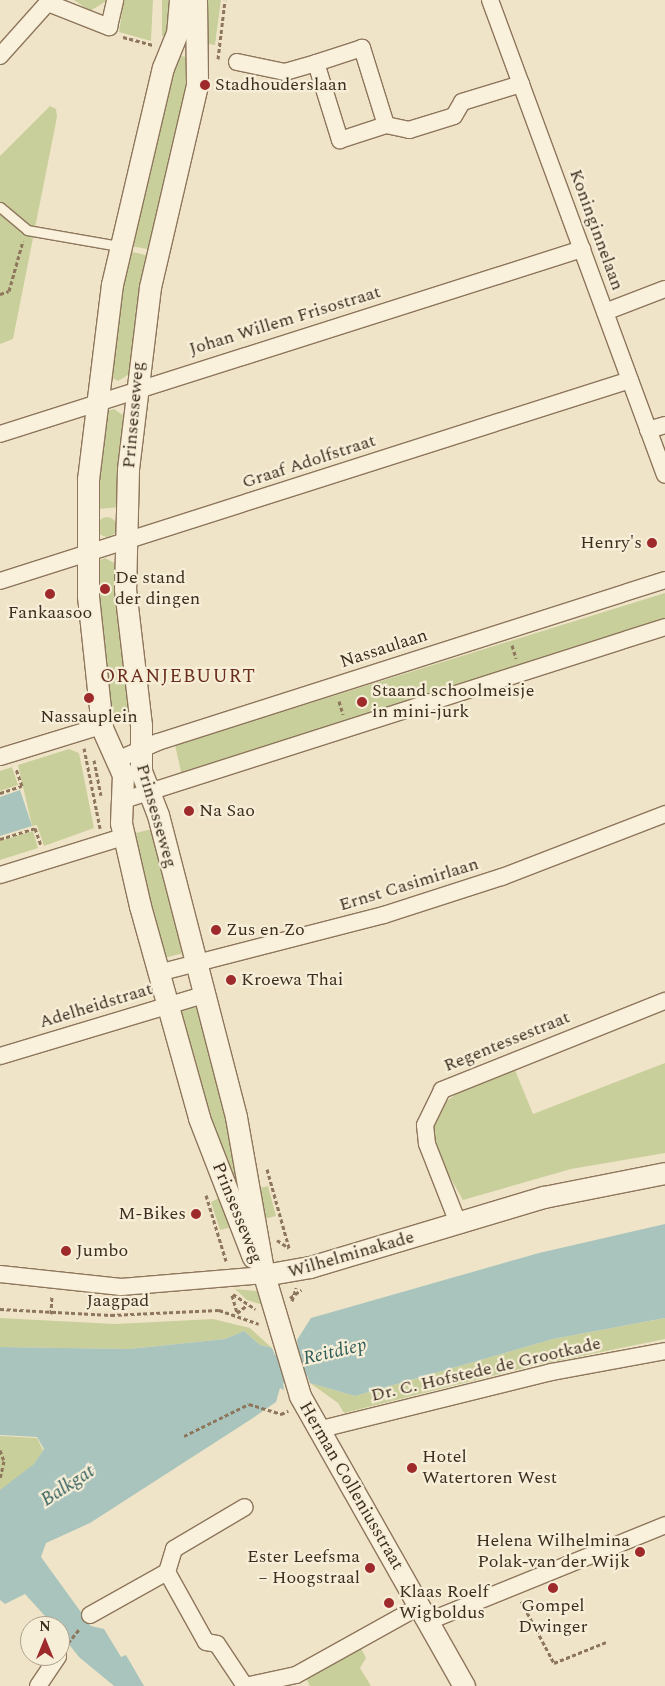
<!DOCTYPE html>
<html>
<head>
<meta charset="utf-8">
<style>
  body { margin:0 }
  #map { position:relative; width:665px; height:1686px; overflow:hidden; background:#f0e4c8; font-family:Spectral,serif }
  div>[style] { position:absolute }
  .green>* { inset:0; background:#c9cf9b; transform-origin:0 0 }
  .round { border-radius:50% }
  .water>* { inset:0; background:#a9c4bc }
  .path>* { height:3px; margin-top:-1.5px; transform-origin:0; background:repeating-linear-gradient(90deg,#8d765c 0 4px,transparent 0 6.5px) }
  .roads { filter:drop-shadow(1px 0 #8d765c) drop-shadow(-1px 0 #8d765c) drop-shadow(0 1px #8d765c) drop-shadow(0 -1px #8d765c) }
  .service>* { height:9px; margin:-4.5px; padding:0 4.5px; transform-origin:4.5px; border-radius:4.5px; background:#faf1dc }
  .minor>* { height:16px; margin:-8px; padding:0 8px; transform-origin:8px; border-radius:8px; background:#faf1dc }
  .tertiary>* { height:21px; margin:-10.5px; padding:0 10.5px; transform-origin:10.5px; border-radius:10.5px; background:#faf1dc }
  .dots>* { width:14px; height:14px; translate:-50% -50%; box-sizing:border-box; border:2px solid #f7eed8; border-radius:50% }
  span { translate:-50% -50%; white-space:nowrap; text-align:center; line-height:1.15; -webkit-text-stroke:4.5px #f7eed8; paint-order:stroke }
  .poi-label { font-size:18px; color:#3d2e20 }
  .left { translate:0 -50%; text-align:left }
  .right { translate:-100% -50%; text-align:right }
  .street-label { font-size:18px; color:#3d2e20 }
  .neighbourhood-label { font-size:19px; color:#6b2e1e; letter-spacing:1px }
  .water-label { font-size:19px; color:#2f5d5a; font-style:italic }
  .north { position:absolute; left:20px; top:1616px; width:50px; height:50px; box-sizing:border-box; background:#f7eed8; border:1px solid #ada18e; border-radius:50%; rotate:0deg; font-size:14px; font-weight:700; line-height:20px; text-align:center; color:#3d2e20 }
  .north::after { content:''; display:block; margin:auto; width:18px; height:22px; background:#9e2a2b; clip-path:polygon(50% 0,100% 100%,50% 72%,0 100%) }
</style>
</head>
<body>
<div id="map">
  <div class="green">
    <div style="clip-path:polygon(74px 0,108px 0,90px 11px)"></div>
    <div style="clip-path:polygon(124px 0,153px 0,151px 41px,119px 32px)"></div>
    <div style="clip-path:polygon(162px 0,174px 0,169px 37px,162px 36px)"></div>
    <div style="clip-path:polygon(202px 0,221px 0,215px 45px,202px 43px)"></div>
    <div style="clip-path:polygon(175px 55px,193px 58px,152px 250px,126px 245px)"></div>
    <div style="clip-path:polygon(50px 106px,56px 109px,57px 117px,13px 339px,0 344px,0 156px)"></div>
    <div style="clip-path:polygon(124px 250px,150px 256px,131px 373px,118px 381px,109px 376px)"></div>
    <div style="clip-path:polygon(114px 409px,127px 418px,121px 507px,98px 509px,92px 488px,103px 412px)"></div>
    <div class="round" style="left:97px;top:517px;width:20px;height:20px"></div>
    <div style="clip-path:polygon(105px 558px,118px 565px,133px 714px,106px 717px,95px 562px)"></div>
    <div style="clip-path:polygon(665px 593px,665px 618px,182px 776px,175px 745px)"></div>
    <div style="clip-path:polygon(69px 749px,79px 753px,94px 828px,44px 846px,37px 825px,32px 826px,18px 765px)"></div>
    <div style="clip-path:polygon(12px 767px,18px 785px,0 791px,0 771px)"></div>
    <div style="left:156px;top:828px;width:128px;height:28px;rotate:76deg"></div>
    <div style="clip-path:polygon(33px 831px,38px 848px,0 860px,0 841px)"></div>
    <div style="clip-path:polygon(191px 1004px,201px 1010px,249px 1220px,223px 1164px,177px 1012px)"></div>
    <div style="clip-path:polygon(665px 1063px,665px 1153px,571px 1169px,463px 1200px,436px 1153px,433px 1125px,441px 1105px,462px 1090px,515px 1070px,533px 1114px)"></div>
    <div style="left:268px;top:1186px;width:31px;height:14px;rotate:75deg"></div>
    <div style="clip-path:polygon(225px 1195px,236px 1226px,220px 1230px,211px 1202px)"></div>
    <div style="clip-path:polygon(235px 1289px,257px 1291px,263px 1305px,247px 1300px)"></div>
    <div style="clip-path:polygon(0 1318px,115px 1324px,213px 1319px,250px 1328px,272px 1348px,260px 1345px,244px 1331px,225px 1339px,129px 1349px,0 1347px)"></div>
    <div style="clip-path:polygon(665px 1318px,665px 1339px,528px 1367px,344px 1413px,338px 1403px,310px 1383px,355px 1396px,553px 1339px)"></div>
    <div style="clip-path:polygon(0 1436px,37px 1438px,43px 1450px,34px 1465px,0 1491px)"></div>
    <div style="clip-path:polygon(361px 1648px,366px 1658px,360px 1668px,371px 1686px,310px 1686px,306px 1678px)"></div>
  </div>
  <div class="water">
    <div style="clip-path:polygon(20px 790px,32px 826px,0 836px,0 797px)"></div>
    <div style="clip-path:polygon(665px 1224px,665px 1318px,553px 1339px,355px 1396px,310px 1383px,307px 1375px,283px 1383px,284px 1390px,280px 1388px,276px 1402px,253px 1418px,90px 1523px,46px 1543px,41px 1557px,91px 1626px,104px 1629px,121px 1657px,126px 1655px,144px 1686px,114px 1686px,79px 1657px,60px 1633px,60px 1626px,54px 1626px,25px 1594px,5px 1604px,0 1600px,0 1490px,34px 1464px,44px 1449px,37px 1437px,0 1435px,0 1347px,129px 1349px,225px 1339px,244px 1331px,260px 1345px,272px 1348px,275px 1355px,298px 1348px,297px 1340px,311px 1318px,539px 1253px)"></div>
  </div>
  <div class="path">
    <div style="left:123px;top:37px;width:31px;rotate:15deg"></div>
    <div style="left:218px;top:59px;width:59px;rotate:-83.2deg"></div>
    <div style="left:0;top:294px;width:9px;rotate:-18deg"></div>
    <div style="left:9px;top:291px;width:52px;rotate:-74.4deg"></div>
    <div style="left:512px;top:645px;width:14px;rotate:73deg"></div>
    <div style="left:339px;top:701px;width:14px;rotate:73deg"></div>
    <div style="left:84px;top:748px;width:82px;rotate:78.7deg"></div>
    <div style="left:94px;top:760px;width:36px;rotate:79deg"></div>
    <div style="left:0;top:793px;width:23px;rotate:-18deg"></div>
    <div style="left:22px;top:786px;width:18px;rotate:-109deg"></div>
    <div style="left:0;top:839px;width:37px;rotate:-17deg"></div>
    <div style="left:35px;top:828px;width:18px;rotate:71deg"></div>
    <div style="left:267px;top:1169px;width:82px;rotate:74.4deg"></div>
    <div style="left:206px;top:1195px;width:69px;rotate:73.1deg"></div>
    <div style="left:277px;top:1240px;width:14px;rotate:34deg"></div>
    <div style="left:233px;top:1294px;width:27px;rotate:34deg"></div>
    <div style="left:232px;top:1295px;width:19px;rotate:74deg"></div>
    <div style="left:290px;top:1298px;width:14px;rotate:-36deg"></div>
    <div style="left:292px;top:1301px;width:14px;rotate:-73deg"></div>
    <div style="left:0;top:1309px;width:111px;rotate:3.1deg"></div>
    <div style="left:111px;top:1315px;width:108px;rotate:-2.7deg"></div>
    <div style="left:219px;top:1310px;width:42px;rotate:19.3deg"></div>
    <div style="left:237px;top:1313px;width:11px;rotate:-38deg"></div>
    <div style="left:51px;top:1314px;width:19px;rotate:-87deg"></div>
    <div style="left:184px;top:1436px;width:72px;rotate:-26.2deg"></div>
    <div style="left:249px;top:1404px;width:34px;rotate:17deg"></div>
    <div style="left:281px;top:1414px;width:8px;rotate:-23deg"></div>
    <div style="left:0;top:1450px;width:12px;rotate:70deg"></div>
    <div style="left:4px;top:1461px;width:17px;rotate:103deg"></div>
    <div style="left:521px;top:1601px;width:70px;rotate:62deg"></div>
    <div style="left:554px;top:1663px;width:56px;rotate:-22deg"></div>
    <div style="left:68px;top:1643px;width:19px;rotate:-51deg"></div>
  </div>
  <div class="roads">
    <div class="service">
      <div style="left:0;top:207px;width:35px;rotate:40deg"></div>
      <div style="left:27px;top:230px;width:93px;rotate:9.9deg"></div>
    </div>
    <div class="minor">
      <div style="left:490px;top:0;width:506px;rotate:69.78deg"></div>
      <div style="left:48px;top:3px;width:66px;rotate:21.5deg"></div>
      <div style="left:109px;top:27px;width:28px;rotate:-77deg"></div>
      <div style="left:0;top:56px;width:75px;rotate:-48.2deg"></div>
      <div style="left:237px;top:62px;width:49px;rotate:11.8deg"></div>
      <div style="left:285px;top:72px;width:32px;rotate:-16deg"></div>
      <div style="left:386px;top:125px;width:81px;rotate:-107.3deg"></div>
      <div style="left:362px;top:48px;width:48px;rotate:161.9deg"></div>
      <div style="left:316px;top:63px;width:81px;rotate:72.7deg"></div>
      <div style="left:340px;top:140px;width:48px;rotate:-18.1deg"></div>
      <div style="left:386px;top:125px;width:24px;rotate:12deg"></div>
      <div style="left:409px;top:130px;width:47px;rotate:-17.3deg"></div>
      <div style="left:454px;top:116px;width:16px;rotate:-60deg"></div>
      <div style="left:462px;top:102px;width:62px;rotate:-17deg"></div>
      <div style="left:605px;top:312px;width:64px;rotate:-21deg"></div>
      <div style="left:648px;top:430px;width:18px;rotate:-16deg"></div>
      <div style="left:0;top:434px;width:611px;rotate:-17.63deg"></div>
      <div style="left:0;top:581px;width:661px;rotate:-17.7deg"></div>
      <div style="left:0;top:757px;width:106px;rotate:-17.1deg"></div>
      <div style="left:117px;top:760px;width:45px;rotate:-23.7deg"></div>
      <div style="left:158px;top:742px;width:532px;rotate:-17.72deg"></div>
      <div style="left:124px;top:800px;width:568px;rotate:-17.73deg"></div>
      <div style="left:0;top:875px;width:129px;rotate:-17.2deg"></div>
      <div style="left:158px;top:973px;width:233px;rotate:-14.4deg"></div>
      <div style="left:384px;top:915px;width:124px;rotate:-17.9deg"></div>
      <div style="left:502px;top:877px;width:175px;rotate:-21.1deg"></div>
      <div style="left:0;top:1056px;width:212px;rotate:-16.7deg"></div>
      <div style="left:458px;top:1223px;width:85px;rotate:-111.4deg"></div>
      <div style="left:427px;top:1144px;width:19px;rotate:-96deg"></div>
      <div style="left:425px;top:1125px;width:39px;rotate:-64deg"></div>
      <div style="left:442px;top:1090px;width:240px;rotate:-21.8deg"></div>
      <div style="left:0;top:1274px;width:122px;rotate:6.1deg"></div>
      <div style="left:121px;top:1287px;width:144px;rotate:-4.8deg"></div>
      <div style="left:317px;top:1430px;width:242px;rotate:-13.9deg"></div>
      <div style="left:552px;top:1372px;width:115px;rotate:-10.5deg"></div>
      <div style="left:167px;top:1572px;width:80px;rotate:60.9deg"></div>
      <div style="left:206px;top:1642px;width:11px;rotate:10deg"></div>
      <div style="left:217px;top:1644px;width:50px;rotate:56.3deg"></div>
      <div style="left:245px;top:1686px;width:52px;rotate:-12.2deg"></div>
      <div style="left:296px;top:1675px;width:142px;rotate:-29.1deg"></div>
      <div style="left:90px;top:1615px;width:88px;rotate:-29.2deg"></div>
      <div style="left:167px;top:1572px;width:24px;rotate:-73deg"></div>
      <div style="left:174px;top:1549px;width:82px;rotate:-30.6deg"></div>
      <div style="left:429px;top:1621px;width:255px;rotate:-22.1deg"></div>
      <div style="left:38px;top:1686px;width:36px;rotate:-56deg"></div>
    </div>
    <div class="tertiary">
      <div style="left:180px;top:0;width:33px;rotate:95deg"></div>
      <div style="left:177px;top:33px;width:37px;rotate:112deg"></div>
      <div style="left:163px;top:67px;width:223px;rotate:103.2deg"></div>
      <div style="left:112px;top:284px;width:196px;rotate:97deg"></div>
      <div style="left:88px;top:479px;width:117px;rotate:90deg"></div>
      <div style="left:88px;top:596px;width:133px;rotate:83.9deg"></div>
      <div style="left:102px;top:728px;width:51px;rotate:65.9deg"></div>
      <div style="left:123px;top:775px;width:48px;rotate:92.4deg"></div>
      <div style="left:121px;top:823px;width:85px;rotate:77.1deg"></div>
      <div style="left:140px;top:906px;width:220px;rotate:74.4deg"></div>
      <div style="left:199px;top:1118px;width:149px;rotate:68.8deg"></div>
      <div style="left:196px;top:0;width:85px;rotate:89.3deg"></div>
      <div style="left:197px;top:85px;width:207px;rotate:103.1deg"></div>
      <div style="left:150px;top:287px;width:184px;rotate:96.9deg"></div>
      <div style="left:128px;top:470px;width:119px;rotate:91.4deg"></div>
      <div style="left:125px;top:589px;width:137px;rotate:83.3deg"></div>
      <div style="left:141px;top:725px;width:46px;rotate:90deg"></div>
      <div style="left:141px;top:771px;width:47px;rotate:68.9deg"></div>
      <div style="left:158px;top:815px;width:312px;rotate:75.5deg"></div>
      <div style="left:236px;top:1117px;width:160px;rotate:80deg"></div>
      <div style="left:264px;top:1275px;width:126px;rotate:73.4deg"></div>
      <div style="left:300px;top:1396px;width:333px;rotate:60.5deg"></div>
      <div style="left:264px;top:1275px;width:47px;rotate:-9.9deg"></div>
      <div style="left:310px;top:1267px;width:244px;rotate:-16.7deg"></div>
      <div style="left:544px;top:1197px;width:123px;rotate:-11.2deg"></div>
    </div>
  </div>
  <div class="dots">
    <div style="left:205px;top:85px;background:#9e2a2b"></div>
    <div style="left:652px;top:543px;background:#9e2a2b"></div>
    <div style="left:105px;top:589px;background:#9e2a2b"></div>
    <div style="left:50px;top:594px;background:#9e2a2b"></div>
    <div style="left:89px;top:698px;background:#9e2a2b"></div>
    <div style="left:362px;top:702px;background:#9e2a2b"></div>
    <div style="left:189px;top:811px;background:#9e2a2b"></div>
    <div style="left:216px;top:930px;background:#9e2a2b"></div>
    <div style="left:231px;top:980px;background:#9e2a2b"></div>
    <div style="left:196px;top:1214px;background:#9e2a2b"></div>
    <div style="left:66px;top:1251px;background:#9e2a2b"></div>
    <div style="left:412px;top:1468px;background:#9e2a2b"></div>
    <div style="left:640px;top:1552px;background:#9e2a2b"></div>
    <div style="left:370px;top:1568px;background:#9e2a2b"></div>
    <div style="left:553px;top:1588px;background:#9e2a2b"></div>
    <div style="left:389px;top:1603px;background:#9e2a2b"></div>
  </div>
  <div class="poi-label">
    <span class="left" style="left:215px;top:85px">Stadhouderslaan</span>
    <span class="right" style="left:642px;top:543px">Henry's</span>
    <span class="left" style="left:115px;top:589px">De stand<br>der dingen</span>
    <span style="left:50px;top:613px">Fankaasoo</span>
    <span class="left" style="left:372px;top:702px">Staand schoolmeisje<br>in mini-jurk</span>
    <span style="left:89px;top:717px">Nassauplein</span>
    <span class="left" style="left:199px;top:811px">Na Sao</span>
    <span class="left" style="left:226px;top:930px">Zus en Zo</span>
    <span class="left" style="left:241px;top:980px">Kroewa Thai</span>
    <span class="right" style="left:186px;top:1214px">M-Bikes</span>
    <span class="left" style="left:76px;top:1251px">Jumbo</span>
    <span class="left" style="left:422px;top:1468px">Hotel<br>Watertoren West</span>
    <span class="right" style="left:630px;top:1552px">Helena Wilhelmina<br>Polak-van der Wijk</span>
    <span class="right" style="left:360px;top:1568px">Ester Leefsma<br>– Hoogstraal</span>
    <span class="left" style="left:399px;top:1603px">Klaas Roelf<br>Wigboldus</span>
    <span style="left:553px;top:1617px">Gompel<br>Dwinger</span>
  </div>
  <div class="street-label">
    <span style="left:596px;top:230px;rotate:70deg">Koninginnelaan</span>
    <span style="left:285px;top:321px;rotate:-17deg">Johan Willem Frisostraat</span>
    <span style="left:134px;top:415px;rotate:-85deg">Prinsesseweg</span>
    <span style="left:309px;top:462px;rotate:-18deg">Graaf Adolfstraat</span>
    <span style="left:384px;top:649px;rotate:-18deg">Nassaulaan</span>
    <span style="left:156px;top:816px;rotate:74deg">Prinsesseweg</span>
    <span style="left:409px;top:885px;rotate:-17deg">Ernst Casimirlaan</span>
    <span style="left:96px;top:1006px;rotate:-17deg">Adelheidstraat</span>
    <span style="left:507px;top:1042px;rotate:-22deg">Regentessestraat</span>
    <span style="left:237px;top:1213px;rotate:68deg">Prinsesseweg</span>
    <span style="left:351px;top:1255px;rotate:-16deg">Wilhelminakade</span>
    <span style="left:118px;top:1301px">Jaagpad</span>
    <span style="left:486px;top:1370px;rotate:-13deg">Dr. C. Hofstede de Grootkade</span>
    <span style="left:351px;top:1486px;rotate:60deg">Herman Colleniusstraat</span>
  </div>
  <div class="neighbourhood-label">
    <span style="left:178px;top:677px">ORANJEBUURT</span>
  </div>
  <div class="water-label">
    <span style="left:335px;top:1352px;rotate:-13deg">Reitdiep</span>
    <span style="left:68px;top:1486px;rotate:-33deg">Balkgat</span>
  </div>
  <div class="north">N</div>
</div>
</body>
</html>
